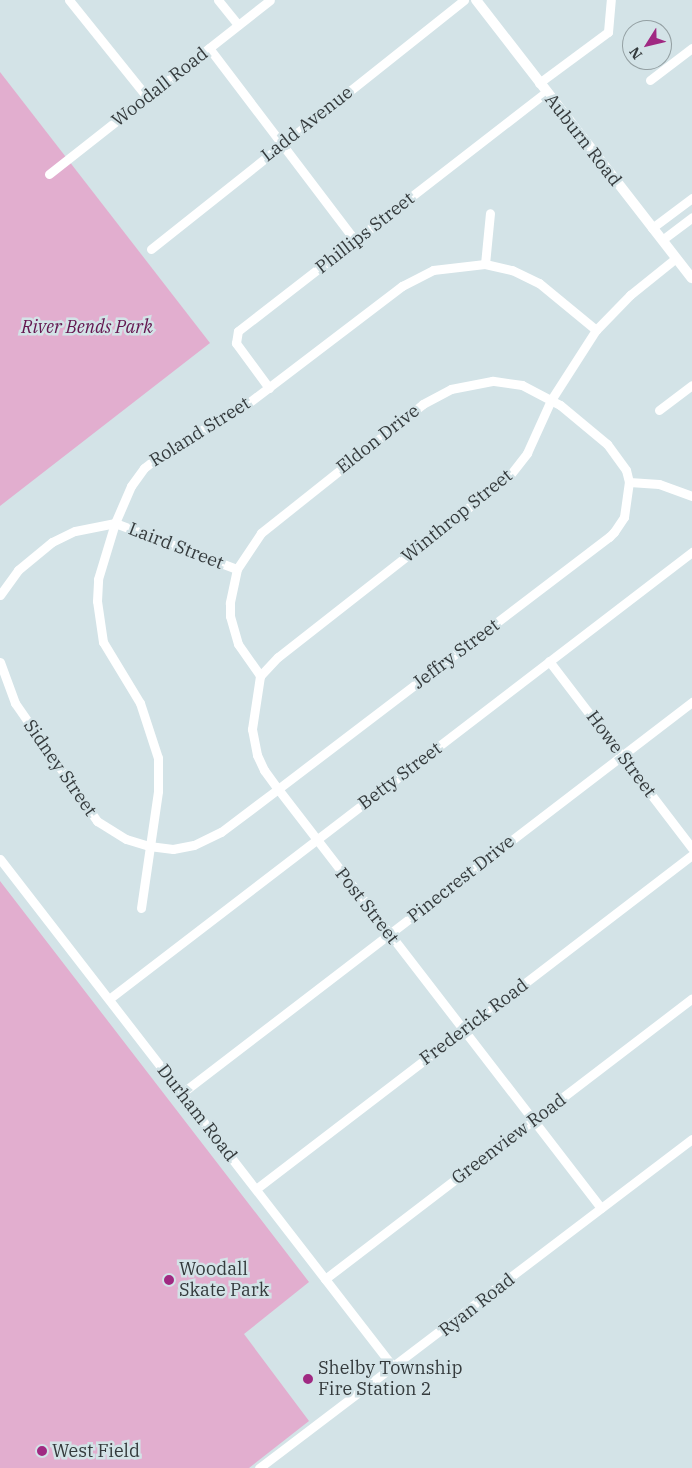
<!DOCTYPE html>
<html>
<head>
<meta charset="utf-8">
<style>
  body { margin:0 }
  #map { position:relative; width:692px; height:1468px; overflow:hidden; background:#d3e3e7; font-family:"IBM Plex Serif",serif }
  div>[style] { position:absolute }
  .green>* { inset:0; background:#e2aecf }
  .minor>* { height:9px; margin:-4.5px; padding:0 4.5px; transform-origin:4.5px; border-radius:4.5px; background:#fff }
  .major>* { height:10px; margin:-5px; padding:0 5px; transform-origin:5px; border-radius:5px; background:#fff }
  .dots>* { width:14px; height:14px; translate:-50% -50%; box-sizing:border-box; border:2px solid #d3e3e7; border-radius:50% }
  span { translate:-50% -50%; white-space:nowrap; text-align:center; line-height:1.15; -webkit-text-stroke:5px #d3e3e7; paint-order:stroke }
  .street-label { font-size:18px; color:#353b3d }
  .park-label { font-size:18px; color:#63164f; font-style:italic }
  .poi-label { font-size:18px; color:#353b3d }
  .left { translate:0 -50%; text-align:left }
  .north { position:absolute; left:622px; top:20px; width:50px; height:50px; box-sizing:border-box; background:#d3e3e7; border:1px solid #94a0a3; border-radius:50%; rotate:234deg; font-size:14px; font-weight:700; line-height:20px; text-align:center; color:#353b3d }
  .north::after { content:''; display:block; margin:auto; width:18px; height:22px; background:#a02982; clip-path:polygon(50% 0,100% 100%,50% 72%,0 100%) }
</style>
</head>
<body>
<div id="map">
  <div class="green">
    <div style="clip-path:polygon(0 72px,210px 343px,0 506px)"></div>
    <div style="clip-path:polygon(0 881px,309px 1282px,244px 1334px,309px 1421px,249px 1468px,0 1468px)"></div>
  </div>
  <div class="minor">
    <div style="left:69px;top:0;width:124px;rotate:51.2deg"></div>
    <div style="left:218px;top:0;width:32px;rotate:51deg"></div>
    <div style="left:209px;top:48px;width:241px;rotate:52.8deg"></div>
    <div style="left:650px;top:80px;width:53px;rotate:-37.3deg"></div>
    <div style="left:539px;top:83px;width:86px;rotate:-36.5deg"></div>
    <div style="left:608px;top:32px;width:32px;rotate:-85deg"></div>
    <div style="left:49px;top:174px;width:281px;rotate:-38.2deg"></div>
    <div style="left:652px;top:228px;width:50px;rotate:-36.9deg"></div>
    <div style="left:662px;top:240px;width:38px;rotate:-37deg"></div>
    <div style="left:151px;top:249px;width:400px;rotate:-38.5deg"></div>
    <div style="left:485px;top:264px;width:51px;rotate:-84.4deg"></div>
    <div style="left:269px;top:388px;width:56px;rotate:-126.3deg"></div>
    <div style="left:236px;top:343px;width:12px;rotate:-81deg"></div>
    <div style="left:238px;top:331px;width:390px;rotate:-37.8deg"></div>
    <div style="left:659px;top:410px;width:41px;rotate:-37.1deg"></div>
    <div style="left:629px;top:482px;width:30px;rotate:4deg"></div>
    <div style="left:659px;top:484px;width:35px;rotate:20deg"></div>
    <div style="left:0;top:595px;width:31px;rotate:-54deg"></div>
    <div style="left:18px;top:570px;width:44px;rotate:-39.5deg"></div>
    <div style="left:52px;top:542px;width:25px;rotate:-26deg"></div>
    <div style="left:75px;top:531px;width:41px;rotate:-11.3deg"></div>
    <div style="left:115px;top:523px;width:130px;rotate:20.7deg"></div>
    <div style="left:549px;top:661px;width:235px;rotate:52.6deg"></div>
    <div style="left:0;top:662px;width:44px;rotate:69.9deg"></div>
    <div style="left:15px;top:703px;width:144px;rotate:55.2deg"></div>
    <div style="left:97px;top:821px;width:34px;rotate:32deg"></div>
    <div style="left:126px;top:839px;width:24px;rotate:17deg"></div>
    <div style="left:149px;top:846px;width:24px;rotate:7deg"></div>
    <div style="left:173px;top:849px;width:21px;rotate:-11deg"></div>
    <div style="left:194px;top:845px;width:30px;rotate:-26deg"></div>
    <div style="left:221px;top:832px;width:71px;rotate:-37deg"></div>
    <div style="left:278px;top:789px;width:416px;rotate:-37.3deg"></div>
    <div style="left:609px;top:537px;width:7px;rotate:-45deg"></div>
    <div style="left:614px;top:532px;width:18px;rotate:-56deg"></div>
    <div style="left:624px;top:517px;width:35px;rotate:-82deg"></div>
    <div style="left:629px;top:482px;width:12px;rotate:-104deg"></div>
    <div style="left:626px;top:470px;width:32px;rotate:-126deg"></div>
    <div style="left:607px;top:444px;width:61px;rotate:-140.3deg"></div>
    <div style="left:560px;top:405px;width:43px;rotate:-152.2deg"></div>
    <div style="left:522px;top:385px;width:30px;rotate:-172deg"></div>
    <div style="left:492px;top:381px;width:42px;rotate:169deg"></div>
    <div style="left:451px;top:389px;width:32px;rotate:152deg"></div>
    <div style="left:423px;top:404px;width:207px;rotate:141.5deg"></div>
    <div style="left:261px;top:533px;width:43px;rotate:123.7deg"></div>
    <div style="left:237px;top:569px;width:35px;rotate:102deg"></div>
    <div style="left:230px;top:603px;width:13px;rotate:90deg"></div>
    <div style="left:230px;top:616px;width:29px;rotate:74deg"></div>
    <div style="left:238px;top:644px;width:39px;rotate:55deg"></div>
    <div style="left:260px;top:676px;width:54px;rotate:98.6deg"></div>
    <div style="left:252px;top:729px;width:26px;rotate:79deg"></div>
    <div style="left:257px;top:755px;width:17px;rotate:65deg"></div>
    <div style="left:264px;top:770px;width:24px;rotate:54deg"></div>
    <div style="left:278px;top:789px;width:529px;rotate:52.37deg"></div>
    <div style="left:260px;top:676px;width:26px;rotate:-47deg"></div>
    <div style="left:278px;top:657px;width:295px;rotate:-38.1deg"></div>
    <div style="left:510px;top:475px;width:28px;rotate:-52deg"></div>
    <div style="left:527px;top:453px;width:58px;rotate:-65.6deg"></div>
    <div style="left:551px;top:400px;width:83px;rotate:-57.3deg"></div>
    <div style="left:596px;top:330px;width:49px;rotate:-45.8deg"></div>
    <div style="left:630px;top:295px;width:59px;rotate:-38.8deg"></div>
    <div style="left:0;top:859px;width:644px;rotate:52.26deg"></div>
    <div style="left:141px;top:908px;width:118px;rotate:-81.7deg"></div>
    <div style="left:158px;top:791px;width:33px;rotate:-90deg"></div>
    <div style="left:158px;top:758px;width:58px;rotate:-108.1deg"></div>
    <div style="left:140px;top:703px;width:71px;rotate:-121.2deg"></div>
    <div style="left:103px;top:642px;width:41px;rotate:-98.3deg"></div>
    <div style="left:97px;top:601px;width:22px;rotate:-87deg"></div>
    <div style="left:98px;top:579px;width:59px;rotate:-73.1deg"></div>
    <div style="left:115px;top:523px;width:40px;rotate:-66.6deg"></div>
    <div style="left:131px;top:486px;width:22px;rotate:-54deg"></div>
    <div style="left:144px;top:468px;width:28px;rotate:-38deg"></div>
    <div style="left:166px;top:451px;width:94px;rotate:-30.1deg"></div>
    <div style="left:247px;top:404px;width:195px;rotate:-37.3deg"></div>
    <div style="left:402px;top:286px;width:35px;rotate:-27deg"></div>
    <div style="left:433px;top:270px;width:52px;rotate:-6.6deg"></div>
    <div style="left:485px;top:264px;width:28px;rotate:13deg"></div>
    <div style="left:512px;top:270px;width:30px;rotate:26deg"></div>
    <div style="left:539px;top:283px;width:74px;rotate:39.5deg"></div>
    <div style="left:109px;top:999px;width:735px;rotate:-37.48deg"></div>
    <div style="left:182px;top:1093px;width:643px;rotate:-37.48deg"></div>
    <div style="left:256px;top:1189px;width:549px;rotate:-37.45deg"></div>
    <div style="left:325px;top:1279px;width:462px;rotate:-37.4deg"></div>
    <div style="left:259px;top:1468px;width:544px;rotate:-37.23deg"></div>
  </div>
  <div class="major">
    <div style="left:476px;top:0;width:352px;rotate:52.2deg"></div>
  </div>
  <div class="dots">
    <div style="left:169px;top:1280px;background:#a02982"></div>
    <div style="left:308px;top:1379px;background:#a02982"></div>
    <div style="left:42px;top:1451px;background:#a02982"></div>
  </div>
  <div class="street-label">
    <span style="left:160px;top:87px;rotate:-38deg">Woodall Road</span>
    <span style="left:307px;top:124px;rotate:-38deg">Ladd Avenue</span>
    <span style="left:583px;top:140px;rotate:52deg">Auburn Road</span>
    <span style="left:365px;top:233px;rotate:-38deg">Phillips Street</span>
    <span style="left:200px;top:432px;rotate:-32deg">Roland Street</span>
    <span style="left:378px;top:439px;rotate:-38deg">Eldon Drive</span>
    <span style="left:457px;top:516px;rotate:-39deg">Winthrop Street</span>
    <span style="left:176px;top:546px;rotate:21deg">Laird Street</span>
    <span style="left:456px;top:654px;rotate:-37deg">Jeffry Street</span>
    <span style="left:621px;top:754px;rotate:53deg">Howe Street</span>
    <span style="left:60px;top:768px;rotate:55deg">Sidney Street</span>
    <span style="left:400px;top:776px;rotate:-37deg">Betty Street</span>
    <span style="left:461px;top:879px;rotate:-38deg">Pinecrest Drive</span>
    <span style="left:367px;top:906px;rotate:52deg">Post Street</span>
    <span style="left:474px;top:1022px;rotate:-37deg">Frederick Road</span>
    <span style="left:197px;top:1113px;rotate:52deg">Durham Road</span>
    <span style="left:509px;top:1139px;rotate:-37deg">Greenview Road</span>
    <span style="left:477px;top:1305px;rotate:-38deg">Ryan Road</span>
  </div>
  <div class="park-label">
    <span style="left:87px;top:327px">River Bends Park</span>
  </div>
  <div class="poi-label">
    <span class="left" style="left:179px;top:1280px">Woodall<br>Skate Park</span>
    <span class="left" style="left:318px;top:1379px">Shelby Township<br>Fire Station 2</span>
    <span class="left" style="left:52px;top:1451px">West Field</span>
  </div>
  <div class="north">N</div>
</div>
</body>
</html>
